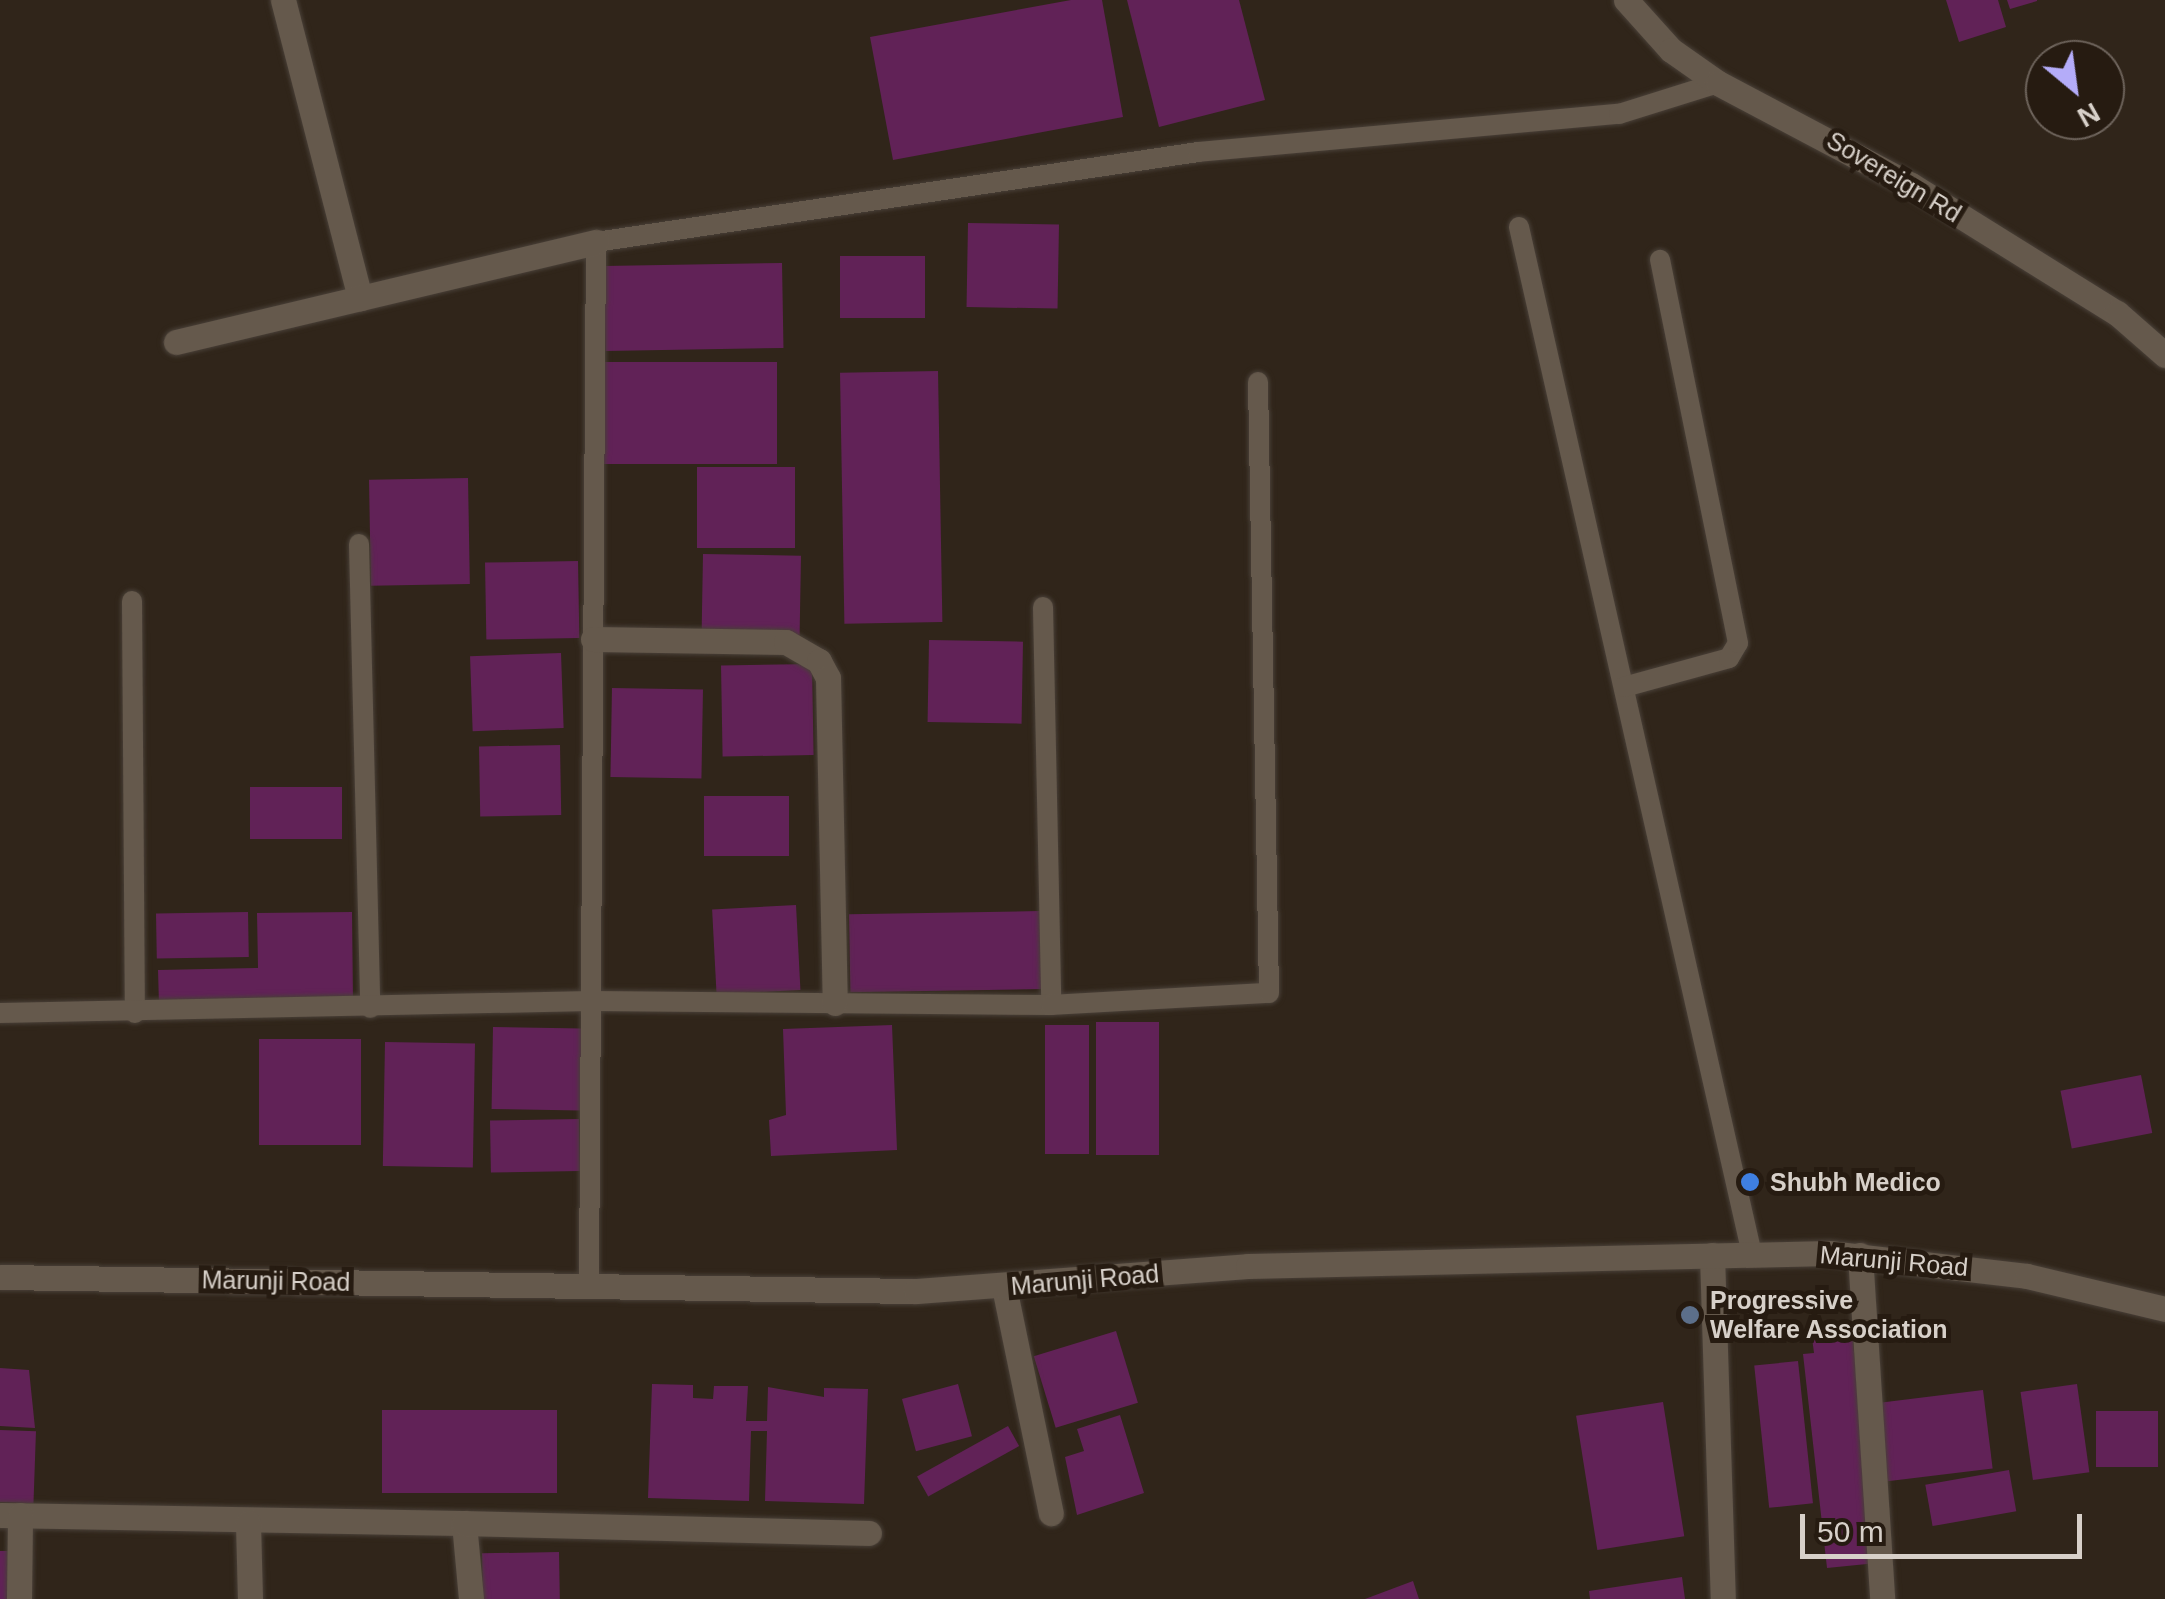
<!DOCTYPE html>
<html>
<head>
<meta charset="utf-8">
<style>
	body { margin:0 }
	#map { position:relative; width:2165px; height:1599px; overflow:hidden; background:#30251a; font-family:Arial,sans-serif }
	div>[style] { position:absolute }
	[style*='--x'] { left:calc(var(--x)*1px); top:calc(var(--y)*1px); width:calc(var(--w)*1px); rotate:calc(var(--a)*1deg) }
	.building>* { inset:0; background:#612257; transform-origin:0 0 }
	.roads { filter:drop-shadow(0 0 2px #494038) drop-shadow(0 0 2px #494038) }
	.service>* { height:20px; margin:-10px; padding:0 10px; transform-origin:10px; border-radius:10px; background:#65594c }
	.minor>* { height:25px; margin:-12.5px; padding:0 12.5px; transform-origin:12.5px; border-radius:12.5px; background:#65594c }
	.tertiary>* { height:25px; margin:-12.5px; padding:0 12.5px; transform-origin:12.5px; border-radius:12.5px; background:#65594c }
	.dots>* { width:28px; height:28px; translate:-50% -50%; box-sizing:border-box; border:5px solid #261b11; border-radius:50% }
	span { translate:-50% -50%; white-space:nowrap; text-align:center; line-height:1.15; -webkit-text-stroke:10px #261b11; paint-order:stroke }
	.street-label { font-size:25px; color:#d7d0c9 }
	.poi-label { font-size:25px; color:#d7d0c9; font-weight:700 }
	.left { translate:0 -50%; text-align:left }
	.north { position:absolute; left:2025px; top:40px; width:100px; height:100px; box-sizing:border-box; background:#261b11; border:2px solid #6d635b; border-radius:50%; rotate:151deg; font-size:28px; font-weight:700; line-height:40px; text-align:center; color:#d7d0c9 }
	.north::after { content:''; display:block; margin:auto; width:35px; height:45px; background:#b4acf9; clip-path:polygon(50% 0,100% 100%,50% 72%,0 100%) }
	.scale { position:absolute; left:1800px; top:1514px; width:282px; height:45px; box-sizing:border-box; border:5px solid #d7d0c9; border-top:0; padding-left:12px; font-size:30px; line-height:35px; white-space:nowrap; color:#d7d0c9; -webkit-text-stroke:8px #261b11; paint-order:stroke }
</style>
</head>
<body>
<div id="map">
	<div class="building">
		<i style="clip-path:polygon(1071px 0,1102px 0,1123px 117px,893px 160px,870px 37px)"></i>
		<i style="clip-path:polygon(1127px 0,1239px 0,1265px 100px,1159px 127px)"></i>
		<i style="clip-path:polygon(1946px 0,1998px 0,2006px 27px,1959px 42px)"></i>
		<i style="clip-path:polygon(2007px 0,2037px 0,2037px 1px,2010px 9px)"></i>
		<i style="left:968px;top:223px;width:91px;height:84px;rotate:1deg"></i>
		<i style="left:925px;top:256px;width:62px;height:85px;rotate:90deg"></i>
		<i style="left:782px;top:263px;width:85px;height:178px;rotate:89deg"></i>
		<i style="left:777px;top:362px;width:102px;height:173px;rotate:90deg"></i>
		<i style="left:938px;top:371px;width:251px;height:98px;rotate:89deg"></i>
		<i style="left:697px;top:467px;width:98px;height:81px"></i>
		<i style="left:468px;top:478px;width:106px;height:99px;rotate:89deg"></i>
		<i style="left:703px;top:554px;width:98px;height:81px;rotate:1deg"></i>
		<i style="left:578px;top:561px;width:77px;height:93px;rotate:89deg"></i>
		<i style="left:929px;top:640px;width:94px;height:82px;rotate:1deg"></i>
		<i style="left:561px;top:653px;width:75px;height:91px;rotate:88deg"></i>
		<i style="left:812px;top:664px;width:91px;height:91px;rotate:89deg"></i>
		<i style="left:612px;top:688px;width:91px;height:89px;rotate:1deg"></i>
		<i style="left:560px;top:745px;width:70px;height:81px;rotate:89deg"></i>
		<i style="left:250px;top:787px;width:92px;height:52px"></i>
		<i style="left:789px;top:796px;width:60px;height:85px;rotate:90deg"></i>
		<i style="left:796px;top:905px;width:85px;height:84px;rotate:87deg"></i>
		<i style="left:1040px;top:911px;width:78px;height:191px;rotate:89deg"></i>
		<i style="left:248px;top:912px;width:45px;height:92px;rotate:89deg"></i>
		<i style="clip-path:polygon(352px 912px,353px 1002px,159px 1005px,158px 970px,258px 968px,257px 913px)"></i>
		<i style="left:1096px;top:1022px;width:63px;height:133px"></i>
		<i style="clip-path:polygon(892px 1025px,897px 1150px,771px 1156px,769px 1120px,786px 1115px,783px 1029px)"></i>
		<i style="left:1045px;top:1025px;width:44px;height:129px"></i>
		<i style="left:493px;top:1027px;width:89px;height:82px;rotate:1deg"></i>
		<i style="left:259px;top:1039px;width:102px;height:106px"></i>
		<i style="left:385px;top:1042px;width:90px;height:124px;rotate:1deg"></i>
		<i style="left:2141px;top:1075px;width:59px;height:82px;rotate:79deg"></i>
		<i style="left:579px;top:1119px;width:52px;height:89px;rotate:89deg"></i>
		<i style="clip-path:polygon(1851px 1325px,1877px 1563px,1827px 1568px,1803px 1354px,1814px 1353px,1811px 1330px)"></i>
		<i style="left:1116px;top:1331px;width:75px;height:86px;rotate:73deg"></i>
		<i style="left:1798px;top:1361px;width:143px;height:44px;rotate:84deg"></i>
		<i style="clip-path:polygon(0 1368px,29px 1370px,35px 1428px,0 1426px)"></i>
		<i style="clip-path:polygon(652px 1384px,693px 1385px,693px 1398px,713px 1399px,714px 1386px,748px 1386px,746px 1421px,767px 1421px,768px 1387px,824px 1397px,824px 1388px,868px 1389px,864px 1504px,765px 1501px,767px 1431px,751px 1431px,749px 1501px,648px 1498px)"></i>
		<i style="left:958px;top:1384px;width:54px;height:58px;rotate:75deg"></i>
		<i style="left:2077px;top:1384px;width:89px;height:57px;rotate:82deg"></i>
		<i style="left:1983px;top:1390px;width:79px;height:108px;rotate:83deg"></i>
		<i style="left:1663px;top:1402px;width:136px;height:88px;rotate:81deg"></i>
		<i style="left:382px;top:1410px;width:175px;height:83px"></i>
		<i style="left:2158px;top:1411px;width:56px;height:62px;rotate:90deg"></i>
		<i style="clip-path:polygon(1120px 1415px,1144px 1493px,1077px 1515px,1065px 1457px,1084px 1451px,1077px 1429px)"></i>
		<i style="left:1008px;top:1426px;width:23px;height:104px;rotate:61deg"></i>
		<i style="left:0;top:1430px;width:36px;height:72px;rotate:2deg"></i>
		<i style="left:2009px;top:1470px;width:42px;height:85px;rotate:80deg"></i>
		<i style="left:0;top:1551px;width:11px;height:48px"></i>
		<i style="left:559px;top:1552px;width:47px;height:77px;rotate:89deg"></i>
		<i style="clip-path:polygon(1682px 1577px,1685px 1599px,1590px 1599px,1589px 1591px)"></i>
		<i style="clip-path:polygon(1413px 1581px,1419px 1599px,1365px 1599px)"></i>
	</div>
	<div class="roads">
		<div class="service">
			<i style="--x:1519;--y:227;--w:1053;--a:77.22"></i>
			<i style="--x:359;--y:544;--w:464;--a:88.6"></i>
			<i style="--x:132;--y:601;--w:412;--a:89.6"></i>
			<i style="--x:1043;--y:607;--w:398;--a:88.8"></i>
			<i style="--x:1624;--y:687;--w:109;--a:-15.4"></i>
			<i style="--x:1729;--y:658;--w:17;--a:-59"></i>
			<i style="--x:1738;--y:643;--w:391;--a:-101.5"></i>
			<i style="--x:0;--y:1013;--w:591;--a:-1.16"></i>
			<i style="--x:591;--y:1001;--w:460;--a:0.5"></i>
			<i style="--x:1051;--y:1005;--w:218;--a:-3.2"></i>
			<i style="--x:1269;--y:993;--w:611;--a:-91.03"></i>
			<i style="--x:589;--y:1286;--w:1044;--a:-89.62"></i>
			<i style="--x:596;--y:242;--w:609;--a:-8.5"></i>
			<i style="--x:1198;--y:152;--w:423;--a:-5.2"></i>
			<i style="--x:1619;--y:114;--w:104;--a:-17.4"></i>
		</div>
		<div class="minor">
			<i style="--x:283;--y:0;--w:308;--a:75.5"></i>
			<i style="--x:1626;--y:0;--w:67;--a:48"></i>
			<i style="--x:1671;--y:50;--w:57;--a:35.1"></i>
			<i style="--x:1718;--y:83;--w:218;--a:27.9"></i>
			<i style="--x:1911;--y:185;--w:243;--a:31.9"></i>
			<i style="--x:2117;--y:313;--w:64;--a:41.2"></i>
			<i style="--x:176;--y:342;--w:432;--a:-13.4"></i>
			<i style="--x:593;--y:639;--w:193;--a:0.9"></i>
			<i style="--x:786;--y:642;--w:38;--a:30"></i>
			<i style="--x:819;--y:661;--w:19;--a:62"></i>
			<i style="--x:828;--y:678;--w:325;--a:88.8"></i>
			<i style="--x:1712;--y:1255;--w:344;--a:88.2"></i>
			<i style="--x:1860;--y:1255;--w:344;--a:86.3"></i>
			<i style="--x:1004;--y:1287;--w:231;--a:78.3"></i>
			<i style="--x:0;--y:1515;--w:464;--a:1"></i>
			<i style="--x:464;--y:1523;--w:76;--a:84.7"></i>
			<i style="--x:248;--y:1523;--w:76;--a:88.5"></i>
			<i style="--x:464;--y:1523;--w:405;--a:1.4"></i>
			<i style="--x:19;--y:1599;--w:84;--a:-89.3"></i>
		</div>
		<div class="tertiary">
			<i style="--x:0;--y:1277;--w:916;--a:0.88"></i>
			<i style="--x:916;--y:1291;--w:333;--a:-4.3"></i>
			<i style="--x:1248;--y:1266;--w:581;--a:-1.28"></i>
			<i style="--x:1829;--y:1253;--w:199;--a:6.6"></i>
			<i style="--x:2027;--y:1276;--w:142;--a:13.4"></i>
		</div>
	</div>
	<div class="dots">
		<i style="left:1750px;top:1182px;background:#3f7fe0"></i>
		<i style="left:1690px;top:1315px;background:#5c6f8a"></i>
	</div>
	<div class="street-label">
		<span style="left:1894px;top:177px;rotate:31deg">Sovereign Rd</span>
		<span style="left:1894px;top:1261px;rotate:5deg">Marunji Road</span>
		<span style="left:1085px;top:1280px;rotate:-5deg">Marunji Road</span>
		<span style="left:276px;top:1281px;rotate:1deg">Marunji Road</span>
	</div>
	<div class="poi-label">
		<span class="left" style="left:1770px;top:1182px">Shubh Medico</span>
		<span class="left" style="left:1710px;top:1315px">Progressive<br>Welfare Association</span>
	</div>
	<div class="north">N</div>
	<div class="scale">50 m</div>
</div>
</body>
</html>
